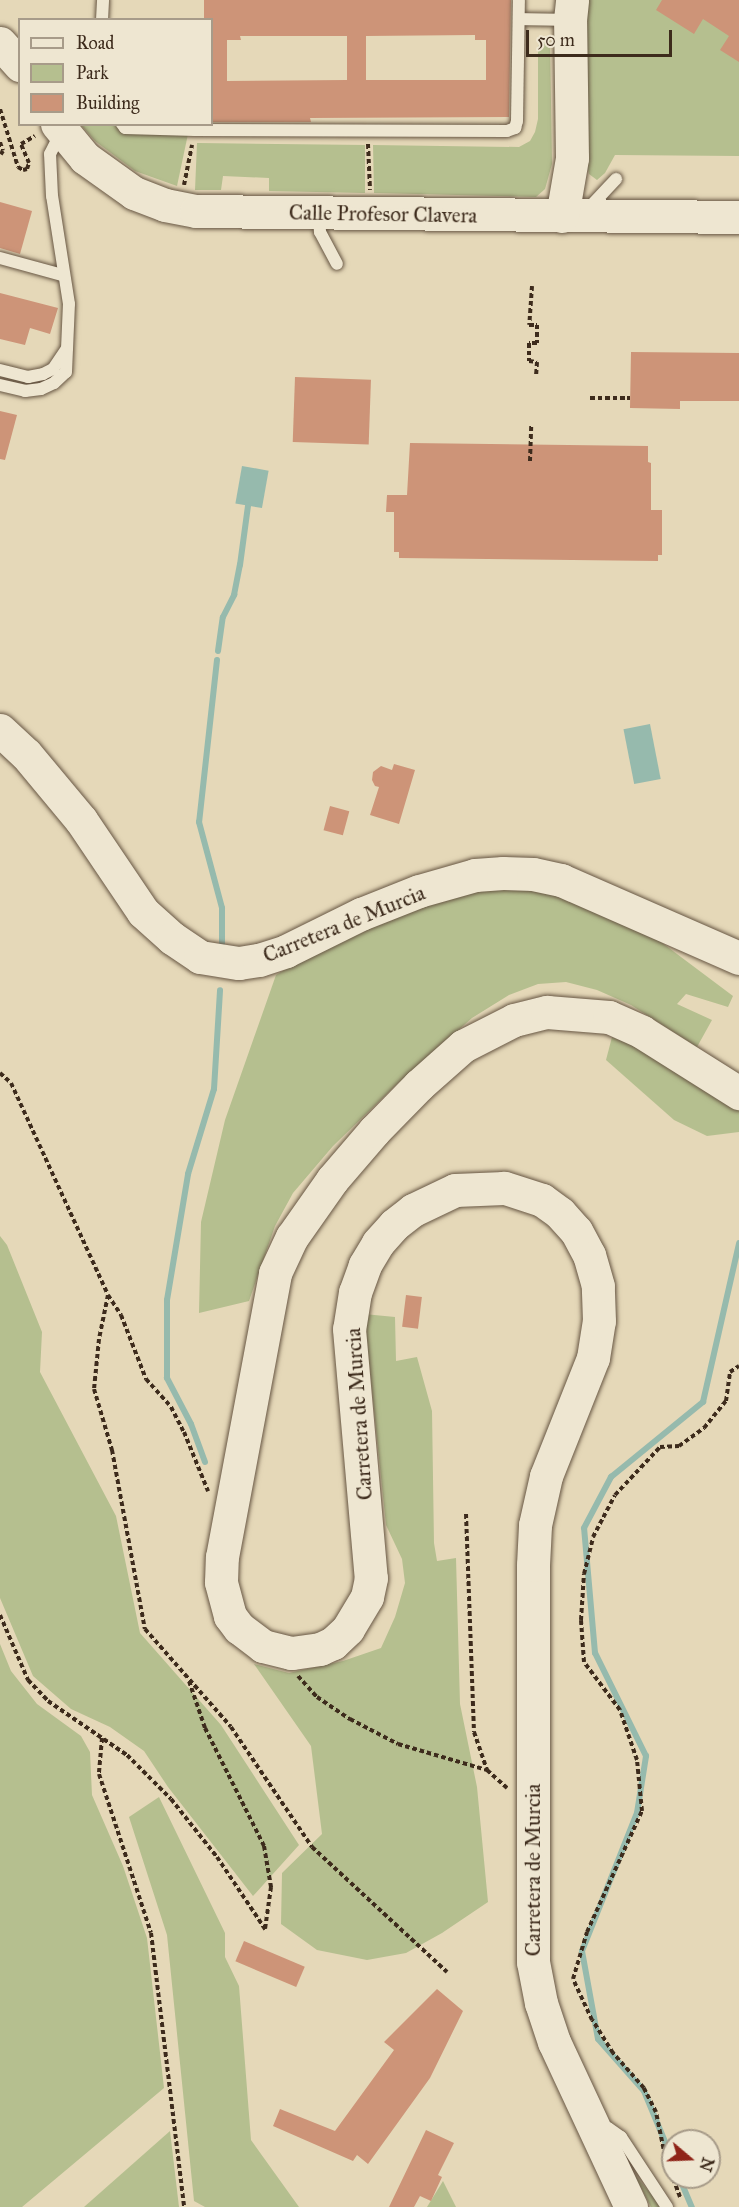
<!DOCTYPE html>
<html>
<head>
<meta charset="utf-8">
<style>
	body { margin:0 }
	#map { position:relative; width:739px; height:2207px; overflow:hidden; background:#e5d8b8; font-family:"IM FELL Great Primer",serif }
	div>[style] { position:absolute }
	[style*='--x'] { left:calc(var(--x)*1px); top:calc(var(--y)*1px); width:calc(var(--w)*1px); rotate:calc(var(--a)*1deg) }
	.green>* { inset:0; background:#b5bf8f }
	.water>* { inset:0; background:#96baad; transform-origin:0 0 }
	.stream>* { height:6px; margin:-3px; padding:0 3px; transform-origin:3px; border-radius:3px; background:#96baad }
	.building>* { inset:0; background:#cd9478; transform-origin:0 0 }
	.path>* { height:4px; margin-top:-2px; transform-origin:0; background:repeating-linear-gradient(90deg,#3d2b1c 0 4.5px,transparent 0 7.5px) }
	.roads { filter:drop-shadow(0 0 2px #675643) drop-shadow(0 0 2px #675643) }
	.lane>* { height:12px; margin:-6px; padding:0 6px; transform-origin:6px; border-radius:6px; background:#eee6d1 }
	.secondary>* { height:33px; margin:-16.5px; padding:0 16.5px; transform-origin:16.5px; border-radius:16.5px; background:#eee6d1 }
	span { translate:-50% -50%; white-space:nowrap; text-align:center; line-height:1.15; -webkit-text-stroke:4.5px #eee6d1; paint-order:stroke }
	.street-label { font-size:21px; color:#3d2b1c }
	.legend { position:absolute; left:18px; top:18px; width:195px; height:108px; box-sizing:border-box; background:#eee6d1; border:2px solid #a79b89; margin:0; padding:8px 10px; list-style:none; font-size:18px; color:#3d2b1c }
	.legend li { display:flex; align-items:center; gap:12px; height:30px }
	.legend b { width:30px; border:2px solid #a79b89 }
	.north { position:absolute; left:661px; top:2129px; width:60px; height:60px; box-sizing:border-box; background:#eee6d1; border:2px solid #a79b89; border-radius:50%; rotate:109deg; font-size:16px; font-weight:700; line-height:24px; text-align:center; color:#3d2b1c }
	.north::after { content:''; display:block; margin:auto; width:21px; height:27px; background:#8f2418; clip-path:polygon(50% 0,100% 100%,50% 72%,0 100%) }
	.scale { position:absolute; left:526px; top:30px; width:146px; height:27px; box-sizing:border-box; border:3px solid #3d2b1c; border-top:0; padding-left:8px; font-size:18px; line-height:21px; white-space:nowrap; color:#3d2b1c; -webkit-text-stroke:4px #eee6d1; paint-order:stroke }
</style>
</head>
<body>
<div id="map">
	<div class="green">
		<i style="clip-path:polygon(585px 0,739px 0,739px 156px,615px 155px,605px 173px,597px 180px,589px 174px,586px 160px)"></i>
		<i style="clip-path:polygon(543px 39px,550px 39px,552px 164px,545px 189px,536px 197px,374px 193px,373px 145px,519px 147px,530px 141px,535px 132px,538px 119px,538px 46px)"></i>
		<i style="clip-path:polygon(81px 125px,117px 125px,188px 134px,177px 186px,135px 171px,95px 141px)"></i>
		<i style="clip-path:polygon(197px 143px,365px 145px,365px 193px,269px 191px,269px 178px,223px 176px,221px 190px,195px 190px)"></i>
		<i style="clip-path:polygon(490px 886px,557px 891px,657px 939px,733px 996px,728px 1007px,686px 994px,677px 1004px,712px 1020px,697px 1047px,631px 1005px,597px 990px,566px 982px,538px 984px,509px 995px,472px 1018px,398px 1083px,333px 1146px,293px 1193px,275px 1226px,249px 1301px,199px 1313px,201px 1222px,225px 1120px,276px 975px,329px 943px,404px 908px)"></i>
		<i style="clip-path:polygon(612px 1037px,637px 1047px,739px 1107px,739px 1132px,707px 1136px,674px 1120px,606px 1060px)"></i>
		<i style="clip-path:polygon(0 1236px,7px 1245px,42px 1332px,40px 1372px,116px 1516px,140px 1633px,221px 1725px,299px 1845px,253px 1896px,168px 1787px,144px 1751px,110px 1727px,71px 1709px,33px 1676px,0 1598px)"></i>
		<i style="clip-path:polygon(364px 1314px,395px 1317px,396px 1361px,417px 1357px,432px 1411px,434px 1543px,437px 1561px,456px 1558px,460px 1704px,477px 1787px,488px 1902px,442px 1933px,406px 1953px,367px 1960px,317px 1950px,281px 1924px,282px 1873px,322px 1834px,311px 1746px,254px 1664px,289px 1673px,343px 1661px,381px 1648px,395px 1617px,405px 1583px,402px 1559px,386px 1525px)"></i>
		<i style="clip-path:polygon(0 1644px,11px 1671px,37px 1704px,81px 1736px,90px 1752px,92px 1795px,123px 1866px,147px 1938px,164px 2088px,22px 2207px,0 2207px)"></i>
		<i style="clip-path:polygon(159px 1797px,225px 1933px,225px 1957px,239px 1986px,251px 2140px,299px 2207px,205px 2207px,194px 2201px,167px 1935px,129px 1817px)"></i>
		<i style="clip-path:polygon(170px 2131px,179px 2207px,84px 2207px)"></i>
		<i style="clip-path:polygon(634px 2174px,662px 2207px,651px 2207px)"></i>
		<i style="clip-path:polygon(443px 2181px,456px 2207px,427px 2207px)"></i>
	</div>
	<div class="water">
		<i style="left:242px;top:466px;width:27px;height:38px;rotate:10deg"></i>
		<i style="left:650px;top:724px;width:56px;height:27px;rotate:79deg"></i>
	</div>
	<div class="stream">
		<i style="--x:218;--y:651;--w:34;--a:-82"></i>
		<i style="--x:223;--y:617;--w:25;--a:-63"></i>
		<i style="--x:234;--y:595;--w:31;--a:-79"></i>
		<i style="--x:240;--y:565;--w:60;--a:-82.3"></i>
		<i style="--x:217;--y:660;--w:163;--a:96.3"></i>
		<i style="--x:199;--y:822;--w:89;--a:75"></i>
		<i style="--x:222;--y:908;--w:38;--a:90"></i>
		<i style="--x:205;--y:1462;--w:40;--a:-110.2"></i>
		<i style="--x:191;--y:1424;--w:52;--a:-117.6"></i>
		<i style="--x:167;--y:1378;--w:78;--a:-90"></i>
		<i style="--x:167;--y:1300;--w:128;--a:-80.5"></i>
		<i style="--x:188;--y:1174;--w:89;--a:-73"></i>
		<i style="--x:214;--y:1089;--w:99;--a:-86.5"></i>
		<i style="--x:673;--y:2161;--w:76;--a:-112.5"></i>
		<i style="--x:644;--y:2091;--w:69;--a:-131.5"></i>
		<i style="--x:598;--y:2039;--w:89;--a:-100.3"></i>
		<i style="--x:582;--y:1951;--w:149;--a:-68.3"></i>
		<i style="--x:637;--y:1813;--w:58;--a:-81"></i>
		<i style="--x:646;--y:1756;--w:115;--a:-116.3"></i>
		<i style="--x:595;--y:1653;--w:125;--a:-95"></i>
		<i style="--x:584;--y:1528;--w:58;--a:-62.1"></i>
		<i style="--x:611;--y:1477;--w:119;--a:-39.2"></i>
		<i style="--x:703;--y:1402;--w:163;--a:-77.2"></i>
		<i style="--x:679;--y:2177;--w:33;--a:67"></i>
	</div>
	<div class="building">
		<i style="clip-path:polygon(evenodd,204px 0,511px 0,509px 117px,310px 118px,311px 122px,212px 122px,212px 20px,204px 20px,204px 0,475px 35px,475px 40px,486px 40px,486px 80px,366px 80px,366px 36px,475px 35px,204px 0,240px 36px,347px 36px,347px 80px,227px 81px,227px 40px,241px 40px,240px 36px)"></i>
		<i style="clip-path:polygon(662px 0,739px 0,739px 62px,720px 50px,729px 36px,703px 19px,694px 34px,656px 10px)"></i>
		<i style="clip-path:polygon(0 202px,32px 211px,20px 254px,0 248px)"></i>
		<i style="clip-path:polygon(0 293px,58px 308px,50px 334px,30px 328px,25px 345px,0 339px)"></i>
		<i style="clip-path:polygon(631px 352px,739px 353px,739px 401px,680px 401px,680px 409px,630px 408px)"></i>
		<i style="left:295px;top:377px;width:76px;height:65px;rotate:2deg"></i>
		<i style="clip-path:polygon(0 411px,17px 415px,5px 460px,0 459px)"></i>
		<i style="clip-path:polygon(410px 443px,648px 446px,648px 462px,651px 463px,651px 510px,662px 510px,662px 555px,658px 555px,658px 561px,399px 558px,399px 552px,394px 552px,394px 512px,386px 512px,387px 495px,407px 495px)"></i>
		<i style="clip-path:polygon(394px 764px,415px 770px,399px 824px,370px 815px,379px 787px,375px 786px,372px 780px,373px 772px,381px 766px,392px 770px)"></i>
		<i style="left:330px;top:806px;width:20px;height:25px;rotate:15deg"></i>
		<i style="left:406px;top:1295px;width:16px;height:32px;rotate:7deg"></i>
		<i style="left:244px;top:1941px;width:66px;height:22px;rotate:23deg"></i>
		<i style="clip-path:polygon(437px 1989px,463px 2011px,430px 2078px,368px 2164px,357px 2155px,353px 2161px,273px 2126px,280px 2109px,335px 2131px,394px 2050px,384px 2042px)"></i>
		<i style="clip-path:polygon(426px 2130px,454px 2143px,438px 2175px,442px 2177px,431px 2201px,420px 2196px,414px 2207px,389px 2207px)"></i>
	</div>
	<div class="path">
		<i style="--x:0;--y:109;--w:61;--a:72.8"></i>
		<i style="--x:18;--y:167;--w:6;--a:31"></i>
		<i style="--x:23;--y:170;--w:4;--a:-14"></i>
		<i style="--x:27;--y:169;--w:6;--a:-72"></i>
		<i style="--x:29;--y:163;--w:21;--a:-113"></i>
		<i style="--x:21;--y:144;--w:16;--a:-30"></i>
		<i style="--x:0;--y:142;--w:9;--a:72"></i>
		<i style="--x:3;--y:151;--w:4;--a:124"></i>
		<i style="--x:368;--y:144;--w:46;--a:87.5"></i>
		<i style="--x:184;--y:185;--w:41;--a:-78.7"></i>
		<i style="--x:532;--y:286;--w:39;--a:94"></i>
		<i style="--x:529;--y:325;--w:8;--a:0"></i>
		<i style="--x:537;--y:325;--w:18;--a:90"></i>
		<i style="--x:537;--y:343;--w:8;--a:180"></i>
		<i style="--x:529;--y:343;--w:18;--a:90"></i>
		<i style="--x:529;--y:361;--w:8;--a:7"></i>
		<i style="--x:537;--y:362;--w:15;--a:94"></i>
		<i style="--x:590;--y:398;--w:40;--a:0"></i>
		<i style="--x:530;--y:461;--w:35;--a:-88"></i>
		<i style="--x:0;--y:1073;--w:15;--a:42"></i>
		<i style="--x:11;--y:1083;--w:233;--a:65.4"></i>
		<i style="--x:108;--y:1295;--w:45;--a:101.6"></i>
		<i style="--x:99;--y:1339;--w:50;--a:95.7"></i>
		<i style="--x:94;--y:1389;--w:64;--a:73.6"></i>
		<i style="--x:112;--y:1450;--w:182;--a:79.6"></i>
		<i style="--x:145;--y:1629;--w:130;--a:48.7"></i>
		<i style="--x:231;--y:1727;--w:145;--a:56"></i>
		<i style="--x:312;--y:1847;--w:184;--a:42.8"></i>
		<i style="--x:108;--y:1295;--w:24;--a:57"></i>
		<i style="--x:121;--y:1315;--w:69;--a:68.7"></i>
		<i style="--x:146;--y:1379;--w:38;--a:48"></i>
		<i style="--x:171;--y:1407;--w:28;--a:63"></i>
		<i style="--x:184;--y:1432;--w:64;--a:67.9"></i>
		<i style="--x:466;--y:1514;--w:218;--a:87.9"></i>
		<i style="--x:474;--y:1732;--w:40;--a:71.1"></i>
		<i style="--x:0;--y:1615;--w:71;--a:66.7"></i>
		<i style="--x:28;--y:1680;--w:29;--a:46"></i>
		<i style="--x:48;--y:1701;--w:96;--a:34.4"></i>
		<i style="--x:127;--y:1755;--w:62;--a:45"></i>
		<i style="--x:171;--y:1799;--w:74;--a:51.6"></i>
		<i style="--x:217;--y:1857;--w:87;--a:56.3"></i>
		<i style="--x:298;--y:1676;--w:28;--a:48"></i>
		<i style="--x:317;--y:1697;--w:40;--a:34"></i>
		<i style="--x:350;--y:1719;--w:54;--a:27.5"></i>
		<i style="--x:398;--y:1744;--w:93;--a:16.3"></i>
		<i style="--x:487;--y:1770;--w:27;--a:42"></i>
		<i style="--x:189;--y:1681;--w:50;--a:71.2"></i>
		<i style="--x:205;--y:1728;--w:132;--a:63.4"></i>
		<i style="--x:264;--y:1846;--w:42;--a:80.3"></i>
		<i style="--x:271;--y:1887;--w:42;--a:98.1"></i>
		<i style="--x:102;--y:1738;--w:36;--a:95"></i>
		<i style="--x:99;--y:1774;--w:167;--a:71.9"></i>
		<i style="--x:151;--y:1933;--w:276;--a:83.1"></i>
		<i style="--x:680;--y:2197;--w:44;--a:-110.1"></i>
		<i style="--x:665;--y:2156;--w:45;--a:-101.6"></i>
		<i style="--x:656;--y:2112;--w:27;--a:-117"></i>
		<i style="--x:644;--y:2088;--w:47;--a:-131.5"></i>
		<i style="--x:613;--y:2053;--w:39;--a:-122"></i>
		<i style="--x:592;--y:2020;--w:45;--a:-114.9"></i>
		<i style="--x:573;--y:1979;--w:49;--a:-73.4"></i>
		<i style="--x:587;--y:1932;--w:133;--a:-65.6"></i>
		<i style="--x:642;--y:1811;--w:51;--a:-95.6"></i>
		<i style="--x:637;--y:1760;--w:53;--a:-108.8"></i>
		<i style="--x:620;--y:1710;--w:60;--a:-126.9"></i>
		<i style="--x:584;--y:1662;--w:42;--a:-94.1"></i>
		<i style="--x:581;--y:1620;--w:46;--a:-86.3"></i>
		<i style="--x:584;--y:1574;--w:38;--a:-76"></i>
		<i style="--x:593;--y:1537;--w:47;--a:-62.4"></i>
		<i style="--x:615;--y:1495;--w:66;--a:-46.8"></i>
		<i style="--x:660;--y:1447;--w:19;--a:-3"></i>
		<i style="--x:679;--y:1446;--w:31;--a:-36"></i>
		<i style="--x:704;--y:1428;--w:35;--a:-51"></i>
		<i style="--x:726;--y:1401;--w:29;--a:-82"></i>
		<i style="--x:730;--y:1372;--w:11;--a:-34"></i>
	</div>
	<div class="roads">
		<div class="lane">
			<i style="--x:519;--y:19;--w:50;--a:1.1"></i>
			<i style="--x:102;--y:20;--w:20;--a:-87"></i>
			<i style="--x:122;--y:124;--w:5;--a:53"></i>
			<i style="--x:125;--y:128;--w:70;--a:1.6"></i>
			<i style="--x:195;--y:130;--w:312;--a:0.2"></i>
			<i style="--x:507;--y:131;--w:9;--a:-21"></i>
			<i style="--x:515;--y:128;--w:7;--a:-74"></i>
			<i style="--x:517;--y:121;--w:121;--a:-89.1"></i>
			<i style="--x:586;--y:211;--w:44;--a:-46.8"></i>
			<i style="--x:319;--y:214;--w:18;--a:87"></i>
			<i style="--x:320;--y:232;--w:36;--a:62"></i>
			<i style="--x:0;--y:258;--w:64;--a:15.3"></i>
			<i style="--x:0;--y:370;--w:29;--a:14"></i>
			<i style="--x:28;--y:377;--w:15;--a:-11"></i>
			<i style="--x:43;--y:374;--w:11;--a:-27"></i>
			<i style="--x:53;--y:369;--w:25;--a:-56"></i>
			<i style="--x:0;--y:385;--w:26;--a:13"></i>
			<i style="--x:25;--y:391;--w:16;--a:-7"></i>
			<i style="--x:41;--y:389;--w:14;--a:-25"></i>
			<i style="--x:54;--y:383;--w:16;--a:-43"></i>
			<i style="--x:66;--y:372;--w:68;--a:-87.5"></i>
			<i style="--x:69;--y:304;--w:109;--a:-98.9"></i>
			<i style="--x:52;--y:196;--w:42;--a:-92.7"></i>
			<i style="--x:50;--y:154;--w:25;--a:-63"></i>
			<i style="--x:600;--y:2130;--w:8;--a:-14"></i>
			<i style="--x:608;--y:2128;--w:16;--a:35"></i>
			<i style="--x:621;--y:2137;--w:84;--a:56.7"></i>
		</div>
		<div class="secondary">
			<i style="--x:0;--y:43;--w:30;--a:48"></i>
			<i style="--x:57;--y:124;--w:44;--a:50.5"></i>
			<i style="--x:85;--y:158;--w:60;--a:35.5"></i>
			<i style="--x:134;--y:193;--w:33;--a:21"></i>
			<i style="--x:165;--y:205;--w:32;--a:11"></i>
			<i style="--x:196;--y:211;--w:543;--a:0.63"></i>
			<i style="--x:562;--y:216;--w:59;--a:-80.2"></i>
			<i style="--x:572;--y:158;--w:138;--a:-90.8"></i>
			<i style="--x:570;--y:20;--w:20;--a:-84"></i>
			<i style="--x:0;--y:730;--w:35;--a:43"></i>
			<i style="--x:26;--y:754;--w:86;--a:50.2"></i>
			<i style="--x:81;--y:820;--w:111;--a:56"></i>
			<i style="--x:143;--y:912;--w:39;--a:42"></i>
			<i style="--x:172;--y:938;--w:34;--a:34"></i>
			<i style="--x:200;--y:957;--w:39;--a:9"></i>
			<i style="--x:239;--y:963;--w:20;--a:-9"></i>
			<i style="--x:259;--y:960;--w:28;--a:-18"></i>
			<i style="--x:286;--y:951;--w:84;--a:-26.3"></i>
			<i style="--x:361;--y:914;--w:62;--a:-21.6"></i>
			<i style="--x:419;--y:891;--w:58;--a:-15.9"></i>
			<i style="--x:475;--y:875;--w:28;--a:-4"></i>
			<i style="--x:503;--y:873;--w:30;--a:2"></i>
			<i style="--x:533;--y:874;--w:29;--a:12"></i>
			<i style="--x:561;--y:880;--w:194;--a:23.7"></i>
			<i style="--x:631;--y:2207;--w:182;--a:-115"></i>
			<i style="--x:554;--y:2042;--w:41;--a:-108.4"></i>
			<i style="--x:541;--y:2003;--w:42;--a:-101"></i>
			<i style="--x:533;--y:1962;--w:397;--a:-90"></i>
			<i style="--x:533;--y:1565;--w:40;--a:-87.1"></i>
			<i style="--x:535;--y:1525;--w:50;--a:-77.3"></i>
			<i style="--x:546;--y:1476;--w:127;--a:-68.3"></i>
			<i style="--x:593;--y:1358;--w:37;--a:-81"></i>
			<i style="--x:599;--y:1321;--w:35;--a:-92"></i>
			<i style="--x:598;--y:1286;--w:32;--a:-106"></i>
			<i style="--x:589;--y:1255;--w:27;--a:-118"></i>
			<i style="--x:576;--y:1231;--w:24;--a:-132"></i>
			<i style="--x:560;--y:1213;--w:22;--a:-144"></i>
			<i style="--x:542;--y:1200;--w:40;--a:-162"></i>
			<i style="--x:504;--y:1188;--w:49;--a:177.7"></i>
			<i style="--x:455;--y:1190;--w:47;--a:154.5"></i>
			<i style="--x:413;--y:1210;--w:24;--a:142"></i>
			<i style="--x:394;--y:1225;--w:24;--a:132"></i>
			<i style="--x:378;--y:1243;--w:26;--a:121"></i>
			<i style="--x:365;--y:1265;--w:29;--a:110"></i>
			<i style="--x:355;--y:1292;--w:37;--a:99"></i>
			<i style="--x:349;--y:1329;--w:250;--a:85"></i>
			<i style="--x:371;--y:1578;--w:19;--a:102"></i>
			<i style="--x:367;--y:1597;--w:37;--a:121"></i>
			<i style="--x:348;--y:1629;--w:21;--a:137"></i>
			<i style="--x:333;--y:1643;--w:14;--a:155"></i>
			<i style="--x:320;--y:1649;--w:29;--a:172"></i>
			<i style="--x:291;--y:1653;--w:29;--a:-166"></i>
			<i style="--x:263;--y:1646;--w:30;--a:-143"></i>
			<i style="--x:239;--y:1628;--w:15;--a:-127"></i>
			<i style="--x:230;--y:1616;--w:35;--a:-105"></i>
			<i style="--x:221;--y:1582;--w:25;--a:-88"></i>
			<i style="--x:222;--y:1557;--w:289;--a:-79.4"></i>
			<i style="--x:275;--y:1273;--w:40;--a:-65"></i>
			<i style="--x:292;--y:1237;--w:70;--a:-54.9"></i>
			<i style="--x:332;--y:1180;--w:65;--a:-49.4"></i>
			<i style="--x:374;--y:1131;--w:64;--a:-45.6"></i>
			<i style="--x:419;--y:1085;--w:59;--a:-41.6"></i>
			<i style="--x:463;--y:1046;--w:57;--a:-27"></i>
			<i style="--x:514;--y:1020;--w:34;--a:-14"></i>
			<i style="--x:547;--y:1012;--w:62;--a:4.6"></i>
			<i style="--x:609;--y:1017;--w:36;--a:24"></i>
			<i style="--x:642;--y:1032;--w:115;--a:32.2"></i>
		</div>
	</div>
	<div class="street-label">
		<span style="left:383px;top:214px;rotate:1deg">Calle Profesor Clavera</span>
		<span style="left:344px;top:924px;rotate:-22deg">Carretera de Murcia</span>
		<span style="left:359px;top:1414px;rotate:-94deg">Carretera de Murcia</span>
		<span style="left:533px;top:1870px;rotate:-90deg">Carretera de Murcia</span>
	</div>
	<ul class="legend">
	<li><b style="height:8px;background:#eee6d1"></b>Road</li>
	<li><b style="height:16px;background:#b5bf8f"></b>Park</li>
	<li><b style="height:16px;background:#cd9478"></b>Building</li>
	</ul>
	<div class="north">N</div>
	<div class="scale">50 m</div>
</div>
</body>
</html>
